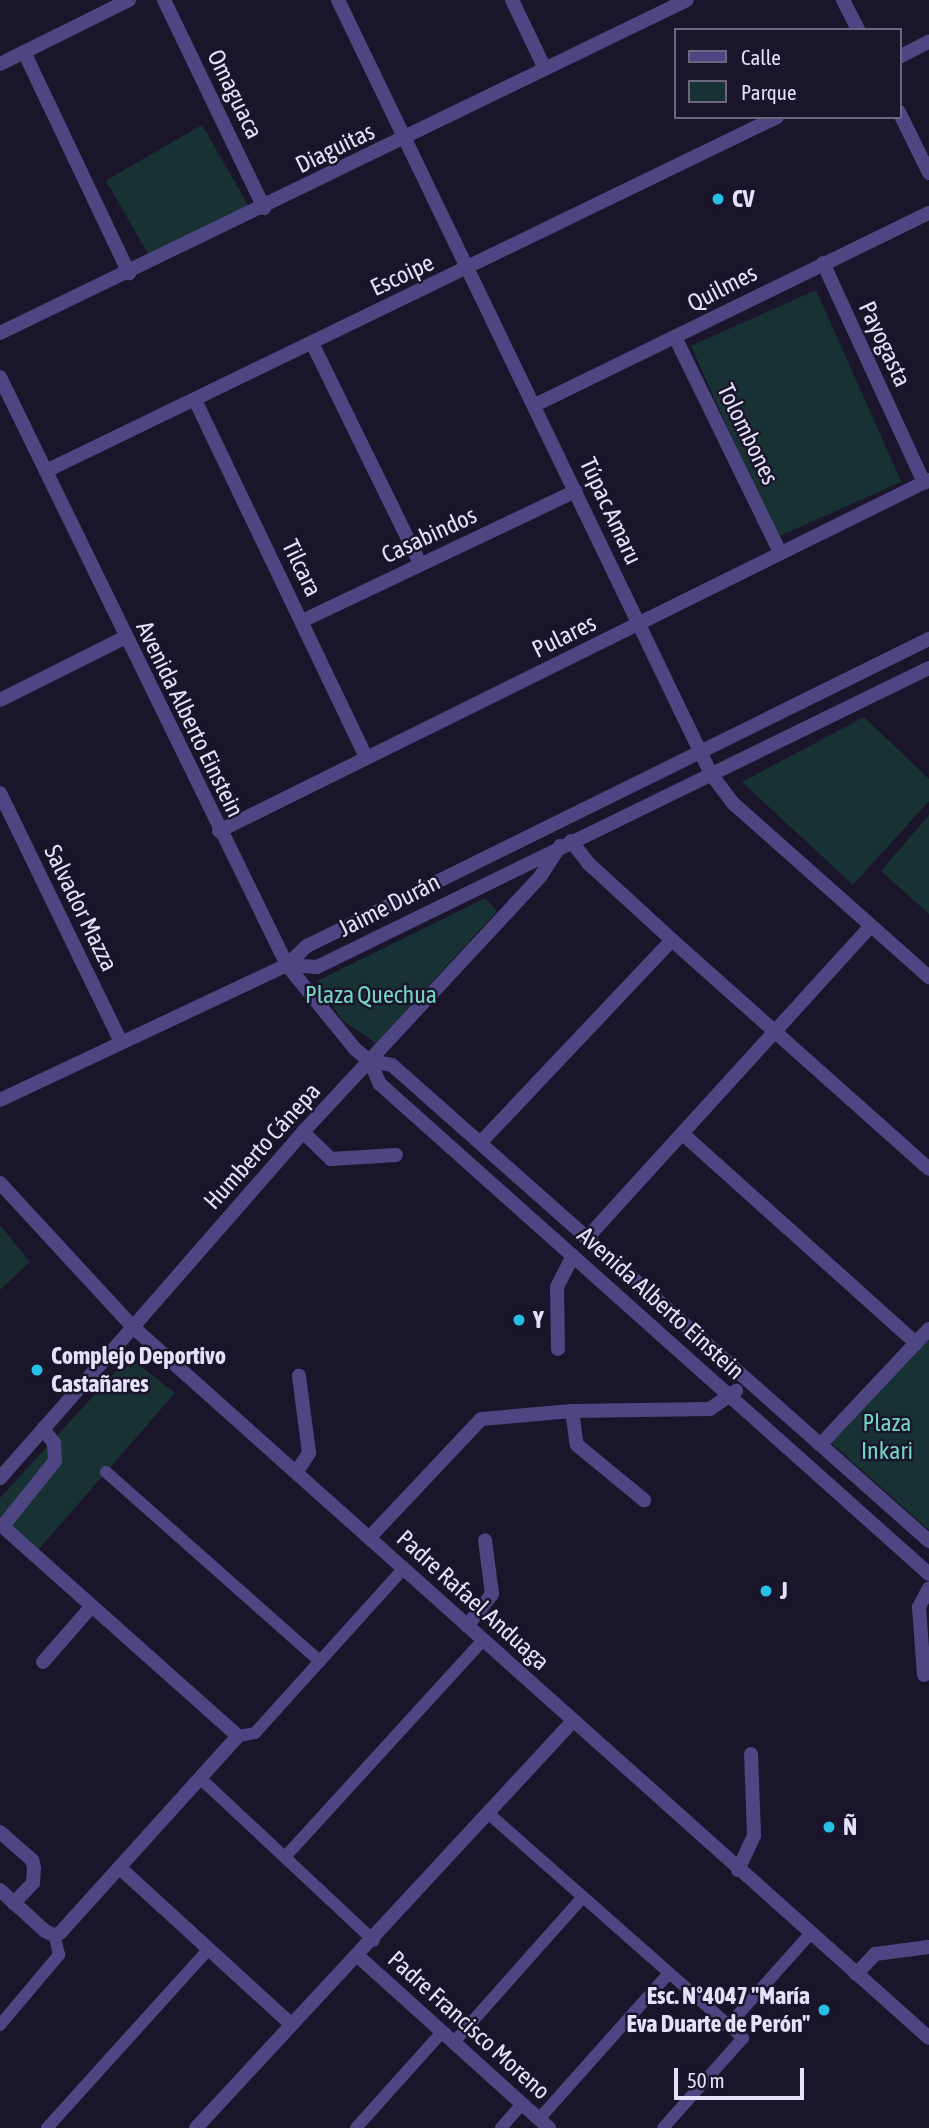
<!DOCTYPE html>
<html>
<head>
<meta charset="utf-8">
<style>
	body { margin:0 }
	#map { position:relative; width:929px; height:2128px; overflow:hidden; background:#1a152a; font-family:"Asap Condensed",sans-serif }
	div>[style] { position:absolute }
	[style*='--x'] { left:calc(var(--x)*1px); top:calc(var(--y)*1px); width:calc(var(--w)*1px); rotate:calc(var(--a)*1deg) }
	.green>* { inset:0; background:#183233; transform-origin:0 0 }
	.pedestrian>* { height:12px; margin:-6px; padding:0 6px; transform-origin:6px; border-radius:6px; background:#4d4683 }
	.minor>* { height:14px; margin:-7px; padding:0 7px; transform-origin:7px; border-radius:7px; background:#4d4683 }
	.tertiary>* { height:14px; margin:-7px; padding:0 7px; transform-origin:7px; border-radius:7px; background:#4d4683 }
	.dots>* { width:19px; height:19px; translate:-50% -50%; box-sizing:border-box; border:4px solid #1a152a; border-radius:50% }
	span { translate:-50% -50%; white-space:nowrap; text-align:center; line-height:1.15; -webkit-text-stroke:5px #1a152a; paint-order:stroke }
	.street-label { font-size:24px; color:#e6e1fb }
	.poi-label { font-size:24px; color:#e6e1fb; font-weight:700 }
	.left { translate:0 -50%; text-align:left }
	.right { translate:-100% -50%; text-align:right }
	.park-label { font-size:24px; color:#74d4c4 }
	.legend { position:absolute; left:674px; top:28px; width:228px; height:91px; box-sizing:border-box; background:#1a152a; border:2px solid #6c677e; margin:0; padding:9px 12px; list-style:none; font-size:21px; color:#e6e1fb }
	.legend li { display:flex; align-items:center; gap:14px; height:35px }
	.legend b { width:35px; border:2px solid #6c677e }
	.scale { position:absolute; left:674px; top:2068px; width:130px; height:32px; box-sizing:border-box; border:4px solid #e6e1fb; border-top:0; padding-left:9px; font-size:21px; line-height:24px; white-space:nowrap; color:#e6e1fb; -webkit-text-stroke:5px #1a152a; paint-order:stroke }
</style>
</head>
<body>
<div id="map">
	<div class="green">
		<i style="left:202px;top:125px;width:95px;height:111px;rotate:60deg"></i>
		<i style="left:816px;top:290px;width:210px;height:137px;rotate:66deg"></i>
		<i style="clip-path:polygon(864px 717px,929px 779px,929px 801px,853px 885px,742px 782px)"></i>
		<i style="clip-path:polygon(929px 815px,929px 914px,881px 871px)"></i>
		<i style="clip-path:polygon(485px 898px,497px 911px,376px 1043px,342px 1020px,317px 981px)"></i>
		<i style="clip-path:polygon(0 1225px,30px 1262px,0 1290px)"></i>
		<i style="clip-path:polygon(929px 1329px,929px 1530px,827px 1439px)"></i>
		<i style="clip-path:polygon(129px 1357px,175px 1393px,38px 1550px,0 1516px,0 1498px)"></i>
	</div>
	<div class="pedestrian">
		<i style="--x:106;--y:1472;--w:286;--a:41.5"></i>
		<i style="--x:238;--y:1736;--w:17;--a:-10"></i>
		<i style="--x:255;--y:1733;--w:221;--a:-47.9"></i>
		<i style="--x:200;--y:1778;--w:238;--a:43.1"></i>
		<i style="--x:489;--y:1814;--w:339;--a:41.4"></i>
		<i style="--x:743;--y:2038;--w:120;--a:131.6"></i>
		<i style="--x:285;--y:1857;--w:294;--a:-47.6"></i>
		<i style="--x:0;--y:2025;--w:92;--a:-49.9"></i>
		<i style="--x:59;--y:1955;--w:19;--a:-102"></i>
		<i style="--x:728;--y:2026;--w:125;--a:-48.3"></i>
		<i style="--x:455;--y:2041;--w:193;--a:-48.4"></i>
		<i style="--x:539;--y:2119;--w:195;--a:-48.3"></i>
		<i style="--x:47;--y:2128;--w:241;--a:-47.9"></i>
		<i style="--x:356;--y:2128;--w:130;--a:-48.1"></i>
		<i style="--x:501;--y:2128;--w:32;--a:-49"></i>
	</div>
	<div class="minor">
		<i style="--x:164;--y:0;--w:231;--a:64.3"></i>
		<i style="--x:512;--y:0;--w:76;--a:64.4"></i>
		<i style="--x:24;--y:52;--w:245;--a:64.6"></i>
		<i style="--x:899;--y:57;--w:34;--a:-27"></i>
		<i style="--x:0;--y:64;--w:144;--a:-26.4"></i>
		<i style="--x:823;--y:263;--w:242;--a:65.3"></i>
		<i style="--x:0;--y:333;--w:763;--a:-25.86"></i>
		<i style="--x:675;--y:337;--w:239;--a:64"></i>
		<i style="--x:312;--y:343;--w:245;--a:63.9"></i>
		<i style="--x:0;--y:377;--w:654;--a:63.98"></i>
		<i style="--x:287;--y:965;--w:108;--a:51"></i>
		<i style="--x:355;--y:1049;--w:19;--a:39"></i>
		<i style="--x:370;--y:1061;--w:22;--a:10"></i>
		<i style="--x:392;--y:1065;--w:718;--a:41.55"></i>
		<i style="--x:195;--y:400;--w:396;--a:64.4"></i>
		<i style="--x:535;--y:405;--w:438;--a:-26"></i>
		<i style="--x:46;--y:471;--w:812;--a:-25.84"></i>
		<i style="--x:302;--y:621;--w:303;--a:-25.4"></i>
		<i style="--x:0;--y:700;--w:141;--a:-26.6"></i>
		<i style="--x:711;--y:774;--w:38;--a:53"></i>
		<i style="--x:734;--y:804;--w:261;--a:41.6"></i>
		<i style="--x:0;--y:793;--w:277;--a:64.1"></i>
		<i style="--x:219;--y:831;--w:792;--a:-26.31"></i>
		<i style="--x:571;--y:841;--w:28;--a:52"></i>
		<i style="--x:588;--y:863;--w:114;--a:42.5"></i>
		<i style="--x:672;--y:940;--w:344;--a:41.7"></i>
		<i style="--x:370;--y:1061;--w:25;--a:67"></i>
		<i style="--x:380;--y:1084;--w:736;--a:41.75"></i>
		<i style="--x:303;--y:1132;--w:39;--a:44"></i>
		<i style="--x:331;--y:1159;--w:65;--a:-3.5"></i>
		<i style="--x:684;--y:1135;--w:312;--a:41.9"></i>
		<i style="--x:481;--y:1142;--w:278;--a:-46.6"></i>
		<i style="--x:586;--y:1239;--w:423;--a:-47.7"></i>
		<i style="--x:133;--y:1327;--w:259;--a:-48.9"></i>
		<i style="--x:303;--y:1132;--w:348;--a:-47.1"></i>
		<i style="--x:540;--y:877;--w:37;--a:-57"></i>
		<i style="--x:558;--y:1349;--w:62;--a:-90.9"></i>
		<i style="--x:557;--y:1287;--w:35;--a:-63"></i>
		<i style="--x:572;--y:1411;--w:34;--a:82"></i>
		<i style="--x:577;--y:1445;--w:87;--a:39.4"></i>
		<i style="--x:820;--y:1445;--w:159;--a:-46.8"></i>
		<i style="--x:297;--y:1471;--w:22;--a:-56"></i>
		<i style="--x:309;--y:1453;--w:78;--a:-97.4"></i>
		<i style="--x:0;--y:1524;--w:319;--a:41.7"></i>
		<i style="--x:238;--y:1736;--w:264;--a:132.1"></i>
		<i style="--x:61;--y:1932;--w:7;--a:146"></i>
		<i style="--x:55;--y:1936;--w:11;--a:-153"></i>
		<i style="--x:45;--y:1931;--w:61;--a:-137.7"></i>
		<i style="--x:3;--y:1526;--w:83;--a:-51.3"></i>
		<i style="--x:55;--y:1461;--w:18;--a:-93"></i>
		<i style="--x:54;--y:1443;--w:18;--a:-128"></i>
		<i style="--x:369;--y:1538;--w:163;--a:-46.7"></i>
		<i style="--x:481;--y:1419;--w:91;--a:-5"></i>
		<i style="--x:572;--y:1411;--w:138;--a:-0.8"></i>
		<i style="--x:710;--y:1409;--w:32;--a:-35"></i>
		<i style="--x:467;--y:1626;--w:41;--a:-52"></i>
		<i style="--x:492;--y:1594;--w:54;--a:-97.4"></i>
		<i style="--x:43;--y:1662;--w:73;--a:-48.9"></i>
		<i style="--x:924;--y:1675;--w:68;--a:-94.2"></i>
		<i style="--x:919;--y:1607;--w:21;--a:-62"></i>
		<i style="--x:0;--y:1832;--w:43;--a:41.2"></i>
		<i style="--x:32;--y:1860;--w:8;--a:76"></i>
		<i style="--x:34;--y:1868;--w:15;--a:94"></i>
		<i style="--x:33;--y:1883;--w:28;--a:134"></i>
		<i style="--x:120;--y:1868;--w:230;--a:42.4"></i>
		<i style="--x:738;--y:1870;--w:38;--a:-65"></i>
		<i style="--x:754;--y:1835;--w:81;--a:-92.1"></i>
		<i style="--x:359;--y:1957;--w:256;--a:42"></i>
		<i style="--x:856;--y:1974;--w:28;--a:-46"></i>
		<i style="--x:875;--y:1954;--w:54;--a:-7.4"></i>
		<i style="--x:196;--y:2128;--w:555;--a:-47.19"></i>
	</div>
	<div class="tertiary">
		<i style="--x:338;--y:0;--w:859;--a:64.27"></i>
		<i style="--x:843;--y:0;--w:34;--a:63"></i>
		<i style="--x:899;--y:112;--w:68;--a:63.8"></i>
		<i style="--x:287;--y:965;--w:30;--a:4"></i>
		<i style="--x:317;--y:967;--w:681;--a:-26.04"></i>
		<i style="--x:0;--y:1100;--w:317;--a:-25.2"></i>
		<i style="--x:287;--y:965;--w:28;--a:-44"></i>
		<i style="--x:307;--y:946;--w:694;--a:-26.27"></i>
		<i style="--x:0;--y:1183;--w:196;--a:47.3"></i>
		<i style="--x:133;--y:1327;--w:1067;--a:41.77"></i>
		<i style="--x:0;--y:1478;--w:201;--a:-48.6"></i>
	</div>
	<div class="dots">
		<i style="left:718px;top:199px;background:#25c0e3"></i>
		<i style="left:519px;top:1320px;background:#25c0e3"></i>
		<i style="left:37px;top:1370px;background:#25c0e3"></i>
		<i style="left:766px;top:1591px;background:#25c0e3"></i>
		<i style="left:829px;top:1827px;background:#25c0e3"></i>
		<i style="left:824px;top:2010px;background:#25c0e3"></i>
	</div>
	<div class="street-label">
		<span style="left:235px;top:94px;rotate:64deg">Omaguaca</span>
		<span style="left:335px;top:148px;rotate:-26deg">Diaguitas</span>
		<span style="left:402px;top:275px;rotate:-25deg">Escoipe</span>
		<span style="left:722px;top:288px;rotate:-27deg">Quilmes</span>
		<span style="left:885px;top:344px;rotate:65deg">Payogasta</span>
		<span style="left:748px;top:434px;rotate:64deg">Tolombones</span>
		<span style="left:611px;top:511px;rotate:65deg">Túpac Amaru</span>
		<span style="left:429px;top:535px;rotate:-25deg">Casabindos</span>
		<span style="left:302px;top:568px;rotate:64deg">Tilcara</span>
		<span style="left:564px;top:636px;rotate:-26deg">Pulares</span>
		<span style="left:190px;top:719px;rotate:64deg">Avenida Alberto Einstein</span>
		<span style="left:389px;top:905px;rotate:-27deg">Jaime Durán</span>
		<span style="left:81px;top:908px;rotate:64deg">Salvador Mazza</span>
		<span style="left:262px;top:1146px;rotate:-48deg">Humberto Cánepa</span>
		<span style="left:661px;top:1303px;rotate:42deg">Avenida Alberto Einstein</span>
		<span style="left:473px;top:1600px;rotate:42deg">Padre Rafael Anduaga</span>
		<span style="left:469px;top:2025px;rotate:42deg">Padre Francisco Moreno</span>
	</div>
	<div class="poi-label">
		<span class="left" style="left:732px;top:199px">CV</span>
		<span class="left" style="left:533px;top:1320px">Y</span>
		<span class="left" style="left:51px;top:1370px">Complejo Deportivo<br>Castañares</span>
		<span class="left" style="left:780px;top:1591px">J</span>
		<span class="left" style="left:843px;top:1827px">Ñ</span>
		<span class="right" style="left:810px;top:2010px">Esc. N°4047 "María<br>Eva Duarte de Perón"</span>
	</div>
	<div class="park-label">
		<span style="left:371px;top:995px">Plaza Quechua</span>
		<span style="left:887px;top:1437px">Plaza<br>Inkari</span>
	</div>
	<ul class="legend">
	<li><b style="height:9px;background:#4d4683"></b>Calle</li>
	<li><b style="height:19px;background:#183233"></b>Parque</li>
	</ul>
	<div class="scale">50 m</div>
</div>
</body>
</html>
